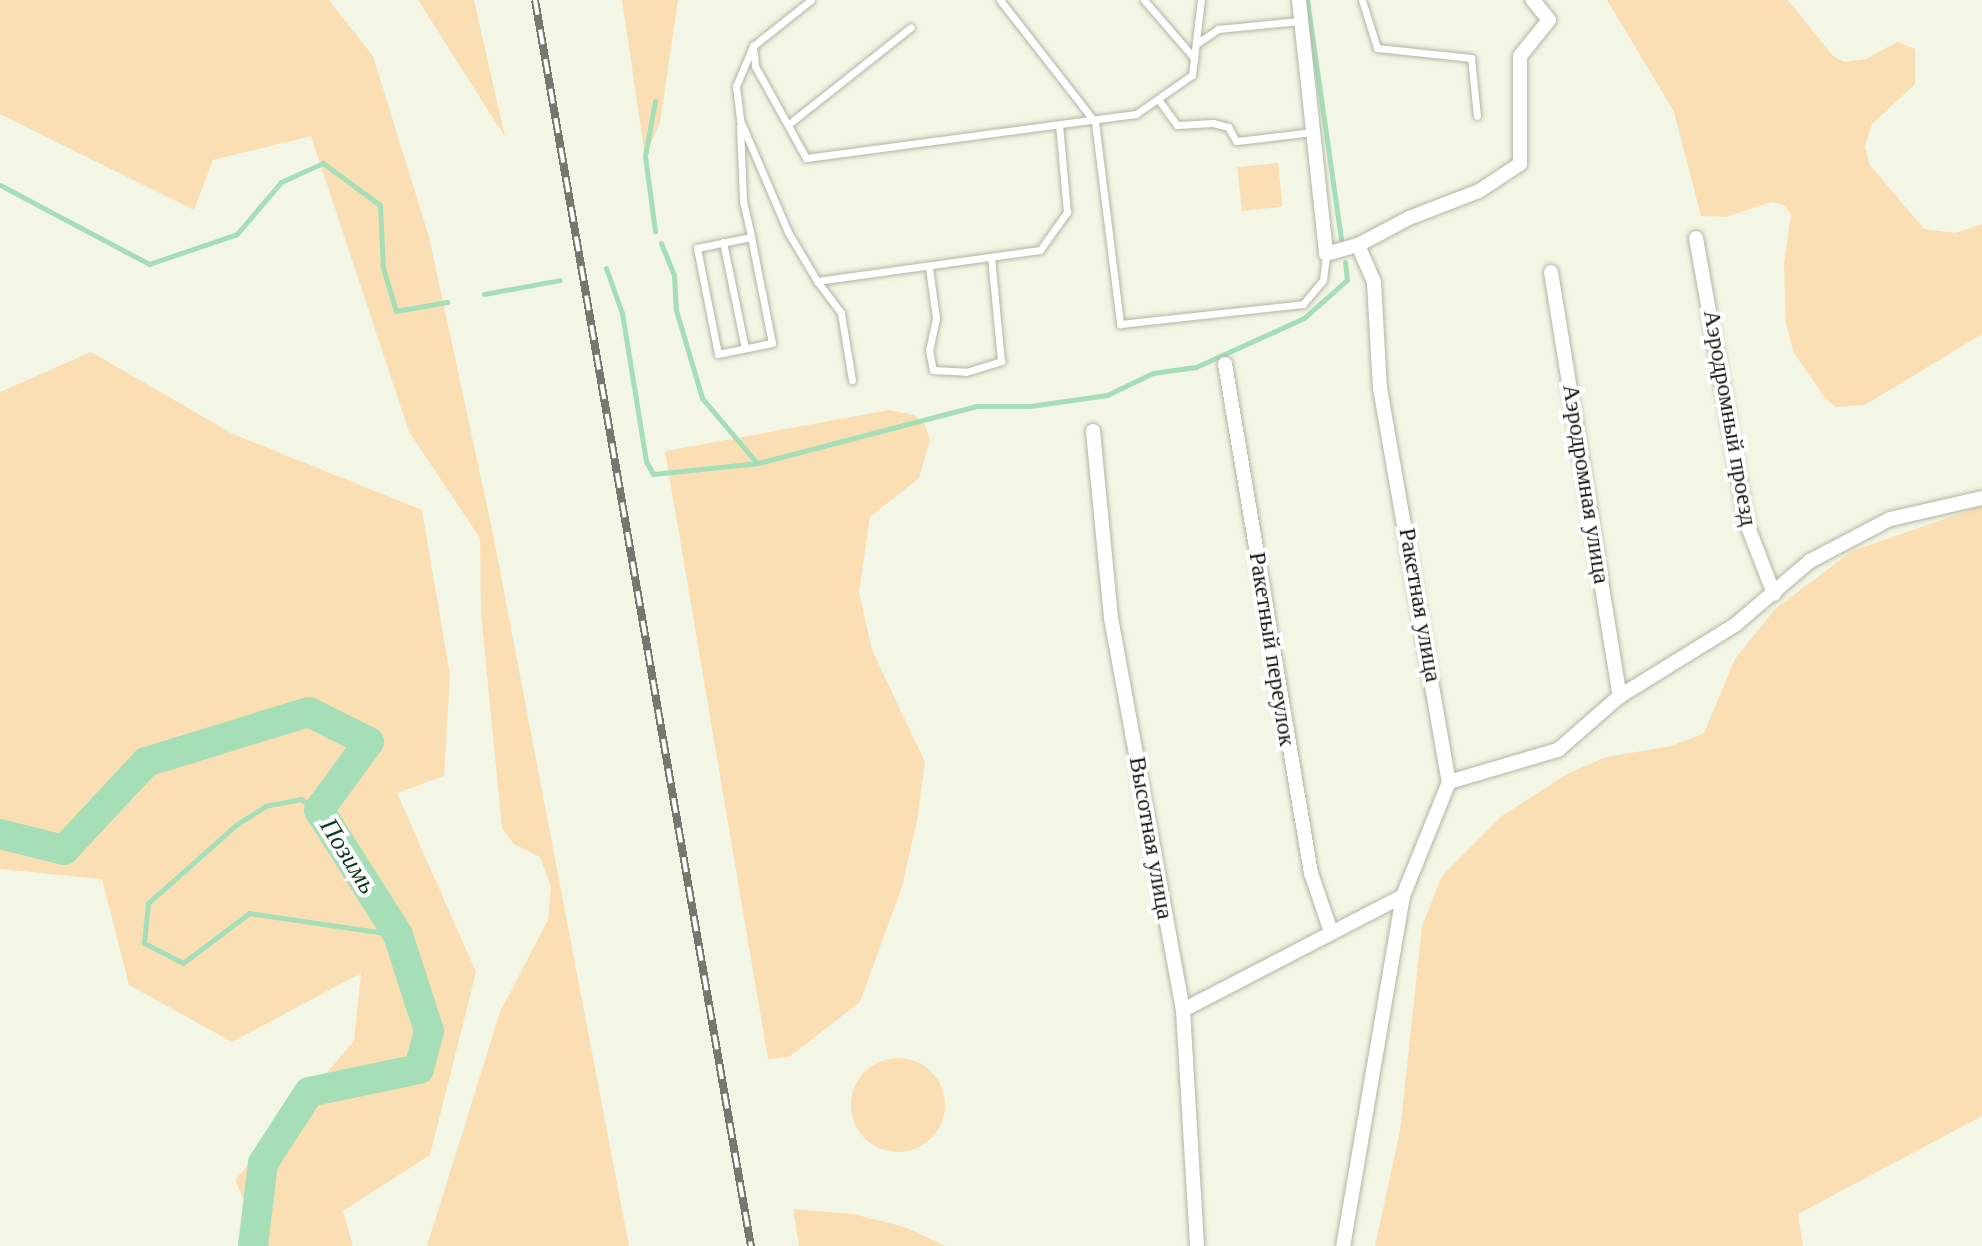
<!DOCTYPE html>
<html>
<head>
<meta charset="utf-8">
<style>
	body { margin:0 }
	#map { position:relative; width:1982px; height:1246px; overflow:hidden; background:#f3f6e4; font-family:Georgia,serif }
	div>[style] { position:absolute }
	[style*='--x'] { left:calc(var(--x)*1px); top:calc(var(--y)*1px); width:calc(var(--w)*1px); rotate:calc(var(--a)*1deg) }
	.green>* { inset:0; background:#fbdfb4; transform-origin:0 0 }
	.round { border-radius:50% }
	.stream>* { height:5px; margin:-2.5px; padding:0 2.5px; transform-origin:2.5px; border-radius:2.5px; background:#a6dfb7 }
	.river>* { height:30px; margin:-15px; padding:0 15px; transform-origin:15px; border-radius:15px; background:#a6dfb7 }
	.roads { filter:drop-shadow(0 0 2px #b2b5a4) drop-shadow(0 0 2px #b2b5a4) }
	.service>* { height:7px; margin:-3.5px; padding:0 3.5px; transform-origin:3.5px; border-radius:3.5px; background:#fff }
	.minor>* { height:14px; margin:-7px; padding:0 7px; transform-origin:7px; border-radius:7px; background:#fff }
	.rail>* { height:8px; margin-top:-4px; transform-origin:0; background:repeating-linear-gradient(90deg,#fff 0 15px,#76786c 0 30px); box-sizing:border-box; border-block:2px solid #76786c }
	span { translate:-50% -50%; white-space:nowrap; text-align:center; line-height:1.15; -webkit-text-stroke:8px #fff; paint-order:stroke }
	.street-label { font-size:24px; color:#151710 }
	.water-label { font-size:26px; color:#0d391f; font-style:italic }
</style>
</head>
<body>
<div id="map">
	<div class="green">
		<i style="clip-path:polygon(0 0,329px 0,373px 56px,429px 237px,493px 534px,629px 1246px,427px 1246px,500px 1012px,548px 920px,551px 887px,540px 857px,514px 844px,502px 828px,481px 613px,480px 538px,409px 432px,311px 136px,213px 160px,194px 210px,0 114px)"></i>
		<i style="clip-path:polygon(418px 0,474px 0,505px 137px)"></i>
		<i style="clip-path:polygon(622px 0,678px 0,660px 123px,645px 156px)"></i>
		<i style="clip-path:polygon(1607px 0,1788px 0,1833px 56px,1844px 62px,1866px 59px,1897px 42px,1915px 49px,1915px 84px,1871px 125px,1865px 147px,1870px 165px,1924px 229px,1956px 233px,1982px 224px,1982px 334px,1865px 405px,1836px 407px,1825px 398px,1794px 353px,1786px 324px,1784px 264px,1791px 214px,1784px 205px,1771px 202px,1726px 217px,1701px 216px,1674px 112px)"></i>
		<i style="left:1278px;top:163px;width:44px;height:41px;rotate:84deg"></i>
		<i style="clip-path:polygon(91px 352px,233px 434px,422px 510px,450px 675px,444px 776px,397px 793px,476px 972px,430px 1155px,343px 1211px,353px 1246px,263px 1246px,235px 1180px,354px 1041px,361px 973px,232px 1042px,129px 985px,102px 879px,0 869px,0 392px)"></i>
		<i style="clip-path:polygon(889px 410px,914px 415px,924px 423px,930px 440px,919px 478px,870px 517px,859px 592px,872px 650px,925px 762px,917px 821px,902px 887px,860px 1002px,789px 1057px,768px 1059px,665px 451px)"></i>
		<i style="clip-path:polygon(1982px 506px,1982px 1116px,1798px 1214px,1803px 1246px,1375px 1246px,1400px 1131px,1422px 926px,1442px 876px,1502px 816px,1567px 774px,1606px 757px,1672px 746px,1704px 733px,1735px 659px,1775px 609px,1852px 551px)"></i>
		<i class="round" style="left:851px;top:1058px;width:94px;height:94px"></i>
		<i style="clip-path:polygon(793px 1209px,853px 1214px,905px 1227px,945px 1246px,799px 1246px)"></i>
	</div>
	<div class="stream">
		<i style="--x:1307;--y:0;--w:242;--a:81.9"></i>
		<i style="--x:655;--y:101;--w:56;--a:100.3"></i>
		<i style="--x:645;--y:156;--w:76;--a:82.4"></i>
		<i style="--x:0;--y:185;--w:169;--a:27.9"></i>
		<i style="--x:149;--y:264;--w:93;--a:-18.8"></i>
		<i style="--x:237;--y:234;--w:68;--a:-49.8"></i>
		<i style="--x:281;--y:182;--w:46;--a:-24.3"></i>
		<i style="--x:323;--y:163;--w:71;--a:36.4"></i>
		<i style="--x:380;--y:205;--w:63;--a:87.3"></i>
		<i style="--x:383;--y:268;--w:45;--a:73.2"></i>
		<i style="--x:396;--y:311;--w:52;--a:-10"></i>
		<i style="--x:661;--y:243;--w:35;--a:68"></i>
		<i style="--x:674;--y:275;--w:35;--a:87"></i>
		<i style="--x:676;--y:310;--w:92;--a:73.5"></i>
		<i style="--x:702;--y:398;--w:85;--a:49.8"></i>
		<i style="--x:606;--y:268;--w:48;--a:70.4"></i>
		<i style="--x:622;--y:313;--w:150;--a:80.8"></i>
		<i style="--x:646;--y:461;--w:15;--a:62"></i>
		<i style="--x:653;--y:474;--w:106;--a:-6"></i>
		<i style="--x:758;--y:463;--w:226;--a:-14.6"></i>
		<i style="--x:977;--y:406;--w:53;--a:0"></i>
		<i style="--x:1030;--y:406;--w:78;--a:-8.1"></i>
		<i style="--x:1107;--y:395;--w:51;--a:-25.6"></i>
		<i style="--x:1153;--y:373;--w:43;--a:-7.9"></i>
		<i style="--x:1196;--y:367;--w:119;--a:-24.4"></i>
		<i style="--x:1304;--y:318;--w:57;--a:-41.5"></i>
		<i style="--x:1347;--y:280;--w:18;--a:-96"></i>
		<i style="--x:484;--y:294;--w:77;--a:-10.4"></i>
		<i style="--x:319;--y:810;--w:21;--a:-149"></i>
		<i style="--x:301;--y:799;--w:36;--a:169"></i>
		<i style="--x:266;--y:806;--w:36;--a:148"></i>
		<i style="--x:236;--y:825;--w:118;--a:138.4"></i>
		<i style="--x:148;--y:903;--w:40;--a:95.7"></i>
		<i style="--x:144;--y:943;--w:44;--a:27.1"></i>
		<i style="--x:183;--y:963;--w:83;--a:-37.1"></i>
		<i style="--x:249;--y:913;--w:151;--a:8.4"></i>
	</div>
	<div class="river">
		<i style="--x:0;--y:834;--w:66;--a:14"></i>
		<i style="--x:64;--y:850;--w:120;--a:-47"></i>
		<i style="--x:146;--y:762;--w:170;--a:-17.1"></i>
		<i style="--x:309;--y:712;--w:67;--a:26.6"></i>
		<i style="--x:369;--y:742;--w:84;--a:126.3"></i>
		<i style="--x:319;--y:810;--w:148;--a:57.7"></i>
		<i style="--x:398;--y:935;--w:101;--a:72.1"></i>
		<i style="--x:429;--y:1031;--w:39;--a:105"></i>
		<i style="--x:419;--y:1069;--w:112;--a:168.2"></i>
		<i style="--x:309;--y:1092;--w:85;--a:122.9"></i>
		<i style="--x:263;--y:1163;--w:84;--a:96.9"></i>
	</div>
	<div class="roads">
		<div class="service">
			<i style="--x:811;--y:0;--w:74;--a:141.6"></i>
			<i style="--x:753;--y:46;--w:43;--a:113"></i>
			<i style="--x:736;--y:86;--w:34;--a:83"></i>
			<i style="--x:740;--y:120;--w:122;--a:66.8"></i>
			<i style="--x:788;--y:232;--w:57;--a:59.4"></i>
			<i style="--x:817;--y:281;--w:225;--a:-7.9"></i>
			<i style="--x:1040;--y:250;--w:47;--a:-54.6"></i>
			<i style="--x:1067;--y:212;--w:88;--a:-95.2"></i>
			<i style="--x:1000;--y:0;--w:155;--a:52.1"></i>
			<i style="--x:1095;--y:122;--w:204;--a:82.9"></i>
			<i style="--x:1120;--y:324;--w:184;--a:-6.2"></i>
			<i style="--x:1303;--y:304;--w:31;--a:-50"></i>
			<i style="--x:1323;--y:280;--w:26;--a:-83"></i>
			<i style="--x:1144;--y:0;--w:77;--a:49.2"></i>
			<i style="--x:1362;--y:0;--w:50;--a:72.6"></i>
			<i style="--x:1377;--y:48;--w:95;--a:6.1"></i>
			<i style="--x:1471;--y:58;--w:58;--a:84.1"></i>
			<i style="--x:1196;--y:44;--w:27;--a:-34"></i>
			<i style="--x:1218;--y:29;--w:82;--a:-5.6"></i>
			<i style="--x:753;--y:46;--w:20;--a:84"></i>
			<i style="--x:755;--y:66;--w:105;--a:61"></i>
			<i style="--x:806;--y:158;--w:333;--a:-7.6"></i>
			<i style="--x:1136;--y:114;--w:68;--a:-34.9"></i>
			<i style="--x:1192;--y:75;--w:76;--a:-83.2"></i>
			<i style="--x:1158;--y:99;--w:32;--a:54"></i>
			<i style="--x:1177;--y:125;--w:36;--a:-3"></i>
			<i style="--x:1213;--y:123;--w:16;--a:15"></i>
			<i style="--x:1228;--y:127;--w:16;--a:60"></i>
			<i style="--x:1236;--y:141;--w:78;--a:-6.7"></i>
			<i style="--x:790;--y:123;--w:154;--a:-38.4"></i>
			<i style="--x:740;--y:126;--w:75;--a:87.7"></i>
			<i style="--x:743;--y:201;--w:37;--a:77"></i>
			<i style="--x:751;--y:237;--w:108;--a:78.8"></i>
			<i style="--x:772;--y:343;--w:55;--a:168.5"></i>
			<i style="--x:718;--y:354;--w:108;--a:-101.2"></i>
			<i style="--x:697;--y:248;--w:55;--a:-11.5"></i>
			<i style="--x:723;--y:242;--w:108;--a:78.3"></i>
			<i style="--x:929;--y:268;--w:50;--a:82"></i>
			<i style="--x:936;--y:318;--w:33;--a:102"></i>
			<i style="--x:929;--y:350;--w:20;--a:79"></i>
			<i style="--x:933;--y:370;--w:33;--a:3"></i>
			<i style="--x:966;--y:372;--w:37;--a:-17"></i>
			<i style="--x:1001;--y:361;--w:103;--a:-95.5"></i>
			<i style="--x:817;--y:281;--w:40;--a:53"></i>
			<i style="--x:841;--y:313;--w:68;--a:80.7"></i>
		</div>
		<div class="minor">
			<i style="--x:1299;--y:0;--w:255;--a:83.9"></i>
			<i style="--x:1326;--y:254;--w:33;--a:-16"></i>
			<i style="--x:1358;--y:245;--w:40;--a:66.6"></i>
			<i style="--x:1374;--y:282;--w:106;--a:86.8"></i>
			<i style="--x:1380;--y:388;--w:400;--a:80.1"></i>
			<i style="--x:1449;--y:782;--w:123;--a:112"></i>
			<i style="--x:1403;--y:896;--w:355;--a:99.7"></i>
			<i style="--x:1696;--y:238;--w:291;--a:79.9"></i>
			<i style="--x:1747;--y:524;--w:75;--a:68.9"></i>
			<i style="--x:1358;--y:245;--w:58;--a:-27.9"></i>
			<i style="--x:1409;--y:218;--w:75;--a:-21.1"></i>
			<i style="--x:1479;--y:191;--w:49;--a:-33.4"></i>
			<i style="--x:1520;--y:164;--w:108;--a:-90"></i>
			<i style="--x:1520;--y:56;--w:46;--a:-51.1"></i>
			<i style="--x:1549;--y:20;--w:26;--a:-129"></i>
			<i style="--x:1551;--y:272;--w:430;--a:80.8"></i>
			<i style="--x:1225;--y:364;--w:516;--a:80.41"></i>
			<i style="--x:1311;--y:873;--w:62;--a:71.3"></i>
			<i style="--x:1093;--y:431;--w:188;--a:84.5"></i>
			<i style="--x:1111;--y:618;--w:399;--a:79.6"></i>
			<i style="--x:1183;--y:1010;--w:236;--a:86.6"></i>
			<i style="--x:1449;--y:782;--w:114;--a:-16.4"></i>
			<i style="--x:1558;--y:750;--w:82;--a:-41.1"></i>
			<i style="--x:1620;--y:696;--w:135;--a:-31.7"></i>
			<i style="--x:1735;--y:625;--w:99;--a:-40.5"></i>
			<i style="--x:1810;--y:561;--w:90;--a:-27.7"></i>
			<i style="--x:1890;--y:519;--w:94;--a:-12.9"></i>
			<i style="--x:1183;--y:1010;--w:248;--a:-27.4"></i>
		</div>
	</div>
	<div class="rail">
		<i style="--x:535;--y:0;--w:1265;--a:80.17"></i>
	</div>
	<div class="street-label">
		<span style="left:1730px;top:418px;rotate:80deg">Аэродромный проезд</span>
		<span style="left:1586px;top:484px;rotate:81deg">Аэродромная улица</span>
		<span style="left:1420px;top:605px;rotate:80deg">Ракетная улица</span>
		<span style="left:1272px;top:649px;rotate:81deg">Ракетный переулок</span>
		<span style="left:1151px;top:838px;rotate:80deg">Высотная улица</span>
	</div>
	<div class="water-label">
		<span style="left:348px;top:856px;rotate:58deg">Позимь</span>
	</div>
</div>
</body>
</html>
